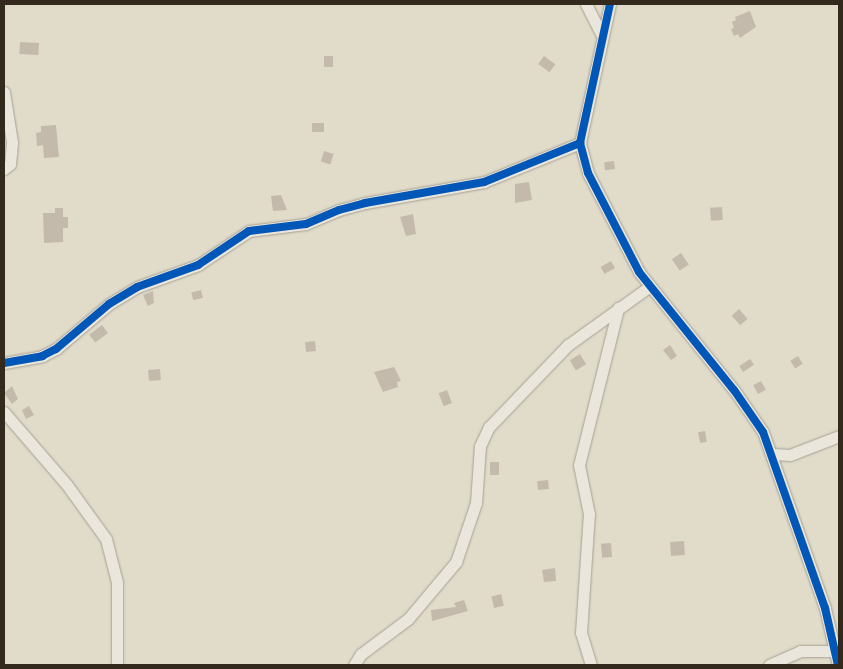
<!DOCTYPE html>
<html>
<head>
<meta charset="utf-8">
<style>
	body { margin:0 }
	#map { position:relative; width:843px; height:669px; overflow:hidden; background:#e1dcca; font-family:Merriweather,serif }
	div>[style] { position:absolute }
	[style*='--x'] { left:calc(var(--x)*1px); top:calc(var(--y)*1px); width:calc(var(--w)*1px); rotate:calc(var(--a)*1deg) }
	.building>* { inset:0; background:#c4baab; transform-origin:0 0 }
	.roads { filter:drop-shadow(0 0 1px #a6a094) drop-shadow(0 0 1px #a6a094) }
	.street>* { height:11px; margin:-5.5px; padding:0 5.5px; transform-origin:5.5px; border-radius:5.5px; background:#eae6db }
	.cycleway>* { height:8px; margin:-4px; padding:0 4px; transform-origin:4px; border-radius:4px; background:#0057b8 }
	span { translate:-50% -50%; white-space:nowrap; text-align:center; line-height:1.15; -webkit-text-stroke:4px #f3ebcf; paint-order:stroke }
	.frame { position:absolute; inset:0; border:5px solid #33291d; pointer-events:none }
</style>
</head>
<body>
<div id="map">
	<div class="building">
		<i style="clip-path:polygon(750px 11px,756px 27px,740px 38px,738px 34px,734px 36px,731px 29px,734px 28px,732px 22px,736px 20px,735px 17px)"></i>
		<i style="left:20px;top:42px;width:19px;height:12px;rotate:3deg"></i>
		<i style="left:324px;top:56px;width:9px;height:11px"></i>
		<i style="left:544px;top:56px;width:14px;height:10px;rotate:36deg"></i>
		<i style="left:324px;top:123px;width:9px;height:12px;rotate:90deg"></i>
		<i style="clip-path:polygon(56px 125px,59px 157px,44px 158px,43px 145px,37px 146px,36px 133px,41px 132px,41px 126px)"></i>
		<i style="left:324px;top:151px;width:10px;height:11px;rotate:17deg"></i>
		<i style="left:614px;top:161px;width:8px;height:10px;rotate:83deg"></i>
		<i style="clip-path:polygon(529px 182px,532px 200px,515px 203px,515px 184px)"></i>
		<i style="clip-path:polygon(281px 195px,287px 210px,273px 211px,271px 196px)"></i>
		<i style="left:722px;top:207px;width:13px;height:12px;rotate:86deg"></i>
		<i style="clip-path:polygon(55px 208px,63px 208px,63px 217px,68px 217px,68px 228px,63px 228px,63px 242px,44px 243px,43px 213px,55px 213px)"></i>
		<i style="clip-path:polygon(413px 214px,416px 234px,406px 236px,400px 217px)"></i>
		<i style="left:681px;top:253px;width:14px;height:11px;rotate:56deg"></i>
		<i style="left:611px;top:261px;width:8px;height:12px;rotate:60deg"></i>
		<i style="left:201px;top:290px;width:8px;height:10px;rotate:76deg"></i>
		<i style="clip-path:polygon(153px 291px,154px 303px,148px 306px,143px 295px)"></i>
		<i style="left:739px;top:309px;width:13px;height:10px;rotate:48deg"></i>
		<i style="left:102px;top:325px;width:10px;height:16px;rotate:53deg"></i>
		<i style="left:315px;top:341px;width:10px;height:10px;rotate:84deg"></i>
		<i style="clip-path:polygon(670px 345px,677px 356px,671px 360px,663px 350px)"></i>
		<i style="left:580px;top:354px;width:12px;height:12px;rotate:59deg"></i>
		<i style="left:798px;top:356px;width:9px;height:9px;rotate:58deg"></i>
		<i style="left:750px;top:359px;width:7px;height:13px;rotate:56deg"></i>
		<i style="clip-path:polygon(394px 367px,401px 381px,397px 382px,398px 387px,383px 392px,374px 372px)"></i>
		<i style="left:160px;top:369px;width:11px;height:12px;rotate:85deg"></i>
		<i style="left:761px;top:381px;width:10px;height:9px;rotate:61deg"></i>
		<i style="clip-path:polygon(12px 386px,18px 399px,12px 404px,4px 393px)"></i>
		<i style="left:447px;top:390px;width:14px;height:9px;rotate:69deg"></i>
		<i style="clip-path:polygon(29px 406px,34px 415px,26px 419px,22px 410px)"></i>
		<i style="left:705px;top:431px;width:11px;height:7px;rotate:80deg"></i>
		<i style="left:490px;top:462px;width:9px;height:13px"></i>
		<i style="left:548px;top:480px;width:9px;height:11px;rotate:84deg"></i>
		<i style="left:684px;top:541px;width:14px;height:14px;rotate:86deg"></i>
		<i style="left:611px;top:543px;width:14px;height:10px;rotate:86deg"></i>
		<i style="clip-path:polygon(555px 568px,556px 581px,544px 582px,542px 570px)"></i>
		<i style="left:501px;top:594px;width:12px;height:10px;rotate:76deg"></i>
		<i style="clip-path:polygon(464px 600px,468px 611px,432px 621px,431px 610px,456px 607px,454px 603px)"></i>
	</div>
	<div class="roads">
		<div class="street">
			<i style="--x:586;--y:4;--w:33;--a:63"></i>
			<i style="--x:610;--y:4;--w:142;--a:102.2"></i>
			<i style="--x:580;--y:143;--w:31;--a:75"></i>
			<i style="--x:588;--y:173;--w:111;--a:62.7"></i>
			<i style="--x:639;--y:272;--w:151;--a:51.2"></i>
			<i style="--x:734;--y:390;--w:51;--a:55.4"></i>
			<i style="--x:763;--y:432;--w:187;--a:70.6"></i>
			<i style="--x:825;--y:608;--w:58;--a:77.2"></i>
			<i style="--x:4;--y:92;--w:51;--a:80.9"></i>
			<i style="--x:12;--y:142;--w:22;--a:95"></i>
			<i style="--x:10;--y:164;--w:8;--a:140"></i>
			<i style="--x:4;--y:363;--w:39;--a:-10"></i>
			<i style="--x:42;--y:356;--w:16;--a:-27"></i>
			<i style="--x:56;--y:349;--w:70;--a:-40.3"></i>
			<i style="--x:109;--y:304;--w:33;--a:-31"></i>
			<i style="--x:137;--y:287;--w:65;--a:-19.8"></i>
			<i style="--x:198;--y:265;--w:61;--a:-33.7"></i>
			<i style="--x:249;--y:231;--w:57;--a:-7"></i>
			<i style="--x:306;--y:224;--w:36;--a:-23"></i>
			<i style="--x:339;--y:210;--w:27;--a:-15"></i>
			<i style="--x:365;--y:203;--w:121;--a:-10"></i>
			<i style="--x:484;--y:182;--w:104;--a:-22.1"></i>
			<i style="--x:4;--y:412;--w:96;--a:49.2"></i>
			<i style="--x:67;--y:485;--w:67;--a:54.2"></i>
			<i style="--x:106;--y:539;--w:44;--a:75.7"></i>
			<i style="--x:117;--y:582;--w:83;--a:90"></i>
			<i style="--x:773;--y:454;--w:17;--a:3"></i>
			<i style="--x:790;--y:455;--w:53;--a:-21.2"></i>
			<i style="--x:354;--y:665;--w:13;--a:-58"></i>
			<i style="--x:361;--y:654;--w:59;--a:-36.7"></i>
			<i style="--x:408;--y:619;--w:75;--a:-49.9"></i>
			<i style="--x:456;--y:562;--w:62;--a:-71.3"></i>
			<i style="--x:476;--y:503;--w:57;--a:-86"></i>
			<i style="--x:480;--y:446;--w:21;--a:-65"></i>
			<i style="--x:489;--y:427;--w:114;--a:-46.1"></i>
			<i style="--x:568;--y:345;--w:101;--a:-35.7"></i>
			<i style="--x:591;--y:665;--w:34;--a:-107"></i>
			<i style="--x:581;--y:633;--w:119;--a:-86.2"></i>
			<i style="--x:589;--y:514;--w:50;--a:-101.5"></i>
			<i style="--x:579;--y:465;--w:162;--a:-76"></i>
			<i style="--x:769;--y:665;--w:34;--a:-24"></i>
			<i style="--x:800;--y:651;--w:39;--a:0"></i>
		</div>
	</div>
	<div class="cycleway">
		<i style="--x:610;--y:4;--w:142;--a:102.2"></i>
		<i style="--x:580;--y:143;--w:31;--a:75"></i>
		<i style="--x:588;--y:173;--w:111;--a:62.7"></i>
		<i style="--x:639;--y:272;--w:151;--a:51.2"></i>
		<i style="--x:734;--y:390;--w:51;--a:55.4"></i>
		<i style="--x:763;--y:432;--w:187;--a:70.6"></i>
		<i style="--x:825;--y:608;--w:58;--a:77.2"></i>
		<i style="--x:4;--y:363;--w:39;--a:-10"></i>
		<i style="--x:42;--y:356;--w:16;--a:-27"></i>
		<i style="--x:56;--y:349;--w:70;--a:-40.3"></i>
		<i style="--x:109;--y:304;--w:33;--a:-31"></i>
		<i style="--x:137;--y:287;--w:65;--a:-19.8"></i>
		<i style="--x:198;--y:265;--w:61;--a:-33.7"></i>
		<i style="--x:249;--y:231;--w:57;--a:-7"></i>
		<i style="--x:306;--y:224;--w:36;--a:-23"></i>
		<i style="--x:339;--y:210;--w:27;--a:-15"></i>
		<i style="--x:365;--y:203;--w:121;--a:-10"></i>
		<i style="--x:484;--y:182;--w:104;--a:-22.1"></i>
	</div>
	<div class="frame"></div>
</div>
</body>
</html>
